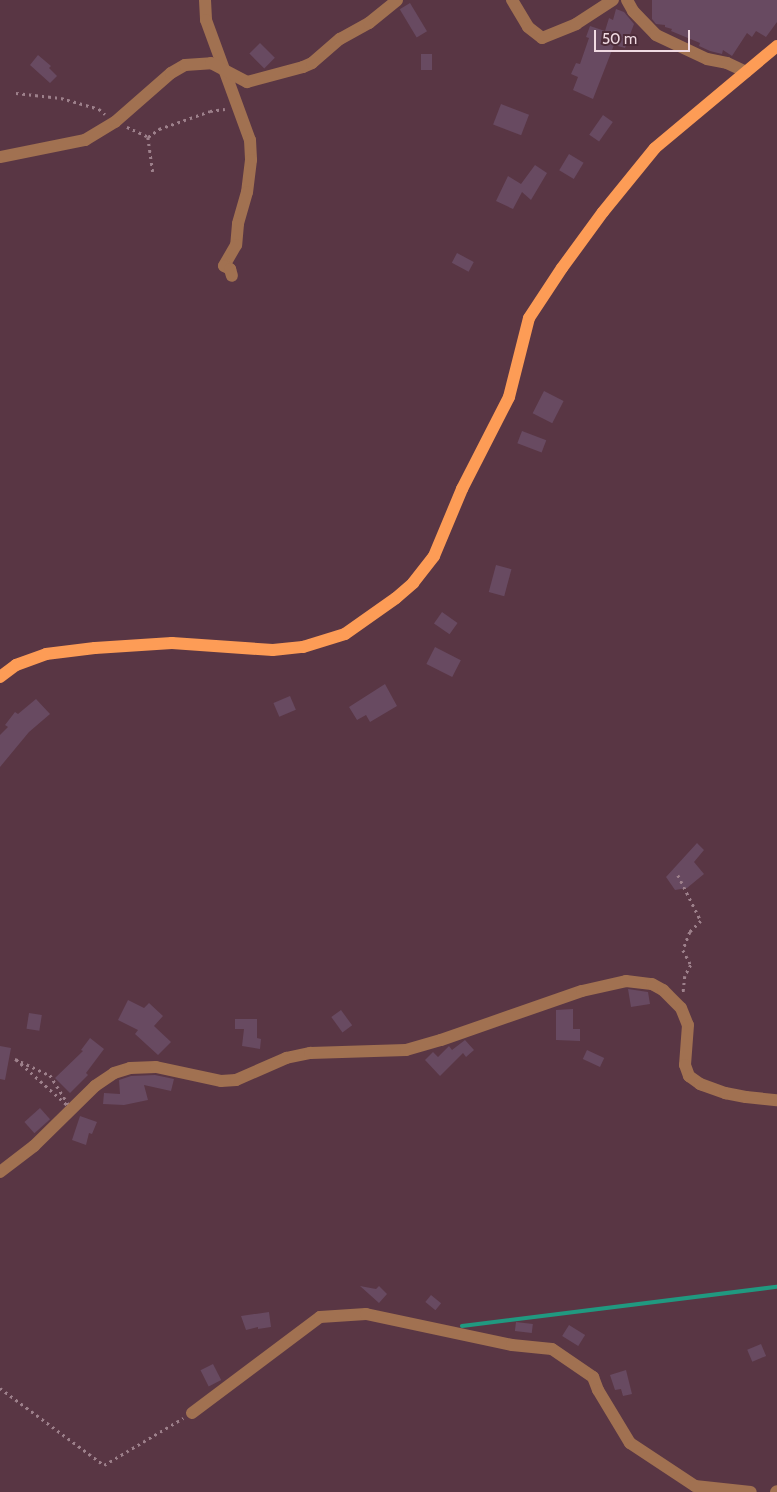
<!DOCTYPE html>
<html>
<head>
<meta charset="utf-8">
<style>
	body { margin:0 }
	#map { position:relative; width:777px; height:1492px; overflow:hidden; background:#593644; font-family:Cabin,sans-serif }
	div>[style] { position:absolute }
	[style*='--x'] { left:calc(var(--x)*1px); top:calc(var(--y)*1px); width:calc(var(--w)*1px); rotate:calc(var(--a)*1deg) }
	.stream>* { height:4px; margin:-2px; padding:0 2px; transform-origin:2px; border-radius:2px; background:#209980 }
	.building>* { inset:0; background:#684a61; transform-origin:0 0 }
	.path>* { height:2.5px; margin-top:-1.25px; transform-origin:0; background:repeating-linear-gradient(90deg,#9d808b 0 2.5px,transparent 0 6.5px) }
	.minor>* { height:12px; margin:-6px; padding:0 6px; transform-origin:6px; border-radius:6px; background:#a17151 }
	.major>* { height:12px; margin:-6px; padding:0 6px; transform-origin:6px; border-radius:6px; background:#fd9c56 }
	span { translate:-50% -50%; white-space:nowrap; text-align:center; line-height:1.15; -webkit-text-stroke:4.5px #4d2c39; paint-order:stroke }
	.scale { position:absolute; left:594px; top:30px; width:96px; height:22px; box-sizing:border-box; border:2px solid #f0dae2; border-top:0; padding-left:6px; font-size:15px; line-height:18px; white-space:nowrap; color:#f0dae2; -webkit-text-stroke:4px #4d2c39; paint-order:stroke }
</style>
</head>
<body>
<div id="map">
	<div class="stream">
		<i style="--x:462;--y:1326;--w:317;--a:-7.1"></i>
	</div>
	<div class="building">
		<i style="clip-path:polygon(652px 0,777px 0,777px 22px,766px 37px,756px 31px,752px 37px,747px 33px,732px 56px,723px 50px,722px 54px,710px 51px,699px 46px,700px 43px,671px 31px,672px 29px,665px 27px,665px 25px,656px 24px,652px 19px)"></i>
		<i style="left:410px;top:3px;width:33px;height:12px;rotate:59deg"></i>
		<i style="clip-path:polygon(616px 9px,624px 12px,634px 24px,625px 48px,614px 45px,593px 99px,573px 90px,578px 77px,571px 74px,576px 63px,580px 64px,589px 38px,586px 37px,590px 26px,605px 31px,609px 18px,613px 20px)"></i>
		<i style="left:260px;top:43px;width:21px;height:15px;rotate:45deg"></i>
		<i style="left:421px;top:54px;width:11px;height:16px"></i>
		<i style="clip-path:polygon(38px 55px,51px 66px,49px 68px,57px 76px,50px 83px,30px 65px)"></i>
		<i style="left:501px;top:104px;width:30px;height:22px;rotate:21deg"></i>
		<i style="left:603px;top:115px;width:12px;height:24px;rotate:35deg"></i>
		<i style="left:569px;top:154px;width:17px;height:19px;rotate:31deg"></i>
		<i style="clip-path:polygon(535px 165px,547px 173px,531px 200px,522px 192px,513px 209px,496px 201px,508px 176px,521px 184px)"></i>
		<i style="left:457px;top:253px;width:19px;height:11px;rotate:28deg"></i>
		<i style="left:544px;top:391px;width:22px;height:25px;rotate:27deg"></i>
		<i style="left:522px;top:431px;width:26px;height:13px;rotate:21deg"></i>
		<i style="left:496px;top:565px;width:16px;height:28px;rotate:15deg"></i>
		<i style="left:442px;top:612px;width:19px;height:14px;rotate:35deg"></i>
		<i style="left:435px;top:647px;width:29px;height:19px;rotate:27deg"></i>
		<i style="clip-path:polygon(385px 684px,397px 706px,370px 722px,366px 715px,357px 720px,349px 707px)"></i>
		<i style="left:290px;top:696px;width:15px;height:18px;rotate:67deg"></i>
		<i style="clip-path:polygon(36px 699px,50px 714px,29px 732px,0 767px,0 735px,8px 727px,5px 725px,15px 712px,18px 714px)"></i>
		<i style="clip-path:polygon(697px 843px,704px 850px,694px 862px,704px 874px,687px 888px,675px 890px,666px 877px)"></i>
		<i style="clip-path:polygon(628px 989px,648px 992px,650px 1004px,631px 1007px)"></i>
		<i style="clip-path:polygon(128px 1000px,144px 1008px,149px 1003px,163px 1016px,154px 1026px,171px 1042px,158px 1055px,135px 1034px,138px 1030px,118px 1020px)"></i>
		<i style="clip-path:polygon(573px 1009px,573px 1029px,580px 1029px,580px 1041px,556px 1040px,556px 1010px)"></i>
		<i style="left:341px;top:1010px;width:19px;height:12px;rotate:54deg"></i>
		<i style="left:29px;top:1013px;width:13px;height:16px;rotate:9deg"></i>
		<i style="clip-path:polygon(235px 1019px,257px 1019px,257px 1038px,261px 1039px,260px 1049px,242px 1046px,244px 1029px,235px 1029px)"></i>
		<i style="clip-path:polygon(90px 1038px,104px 1049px,86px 1073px,88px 1075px,70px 1093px,55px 1078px,83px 1051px,81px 1050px)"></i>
		<i style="clip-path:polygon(465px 1040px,474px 1050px,466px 1057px,463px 1053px,440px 1076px,425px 1060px,433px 1052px,438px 1057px,449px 1046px,452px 1050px)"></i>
		<i style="clip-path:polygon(0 1046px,11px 1048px,5px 1080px,0 1079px)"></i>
		<i style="left:587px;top:1050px;width:19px;height:10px;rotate:25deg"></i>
		<i style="clip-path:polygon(155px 1075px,174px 1079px,171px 1091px,144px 1085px,148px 1100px,124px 1105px,103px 1104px,104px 1093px,120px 1094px,119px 1080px,131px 1076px)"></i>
		<i style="left:40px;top:1108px;width:15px;height:21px;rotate:48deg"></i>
		<i style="clip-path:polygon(80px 1116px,97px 1122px,92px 1134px,89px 1133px,86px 1145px,72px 1140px)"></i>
		<i style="clip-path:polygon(360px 1286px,376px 1289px,379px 1286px,387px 1294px,379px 1303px)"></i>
		<i style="left:431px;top:1295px;width:13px;height:9px;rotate:39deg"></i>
		<i style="clip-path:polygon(269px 1312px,271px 1327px,258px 1329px,258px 1327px,246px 1330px,241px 1316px)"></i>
		<i style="left:516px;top:1322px;width:17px;height:9px;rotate:7deg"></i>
		<i style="left:569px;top:1325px;width:19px;height:13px;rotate:32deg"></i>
		<i style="left:761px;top:1344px;width:13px;height:15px;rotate:67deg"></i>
		<i style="left:213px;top:1364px;width:18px;height:14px;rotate:63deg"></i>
		<i style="clip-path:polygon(626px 1370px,632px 1394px,623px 1396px,621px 1389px,615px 1390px,610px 1375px)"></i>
	</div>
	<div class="path">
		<i style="--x:16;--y:93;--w:45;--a:6.3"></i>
		<i style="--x:61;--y:98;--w:40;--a:16"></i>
		<i style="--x:99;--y:109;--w:8;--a:40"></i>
		<i style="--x:127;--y:127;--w:23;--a:25"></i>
		<i style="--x:148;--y:137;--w:35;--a:82"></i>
		<i style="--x:148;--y:137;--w:14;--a:-36"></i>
		<i style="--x:159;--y:129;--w:54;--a:-19.4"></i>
		<i style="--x:210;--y:111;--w:15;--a:-8"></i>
		<i style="--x:678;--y:875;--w:51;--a:63.4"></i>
		<i style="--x:701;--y:921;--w:16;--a:135"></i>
		<i style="--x:690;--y:932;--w:19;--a:111"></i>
		<i style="--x:683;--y:950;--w:17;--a:62"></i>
		<i style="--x:691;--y:965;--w:13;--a:119"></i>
		<i style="--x:685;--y:976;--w:18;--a:96"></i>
		<i style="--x:15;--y:1059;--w:38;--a:25"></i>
		<i style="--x:50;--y:1075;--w:40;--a:58"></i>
		<i style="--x:71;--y:1109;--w:75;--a:-138.2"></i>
		<i style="--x:0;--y:1388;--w:129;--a:36.5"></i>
		<i style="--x:104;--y:1465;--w:92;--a:-30.7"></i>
	</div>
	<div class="minor">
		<i style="--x:205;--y:0;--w:20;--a:87"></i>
		<i style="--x:206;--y:20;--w:128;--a:69.9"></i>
		<i style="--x:250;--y:140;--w:20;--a:87"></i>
		<i style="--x:251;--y:160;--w:32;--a:97"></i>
		<i style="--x:247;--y:192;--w:33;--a:106"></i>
		<i style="--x:238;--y:224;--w:21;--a:95"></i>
		<i style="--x:236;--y:245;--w:24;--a:120"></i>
		<i style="--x:224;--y:266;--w:7;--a:27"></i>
		<i style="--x:230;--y:269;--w:7;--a:74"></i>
		<i style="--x:512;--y:0;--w:31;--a:59"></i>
		<i style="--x:528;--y:27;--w:18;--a:38"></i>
		<i style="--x:542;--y:38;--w:37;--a:-22"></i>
		<i style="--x:576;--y:24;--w:44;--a:-33"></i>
		<i style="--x:627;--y:0;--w:13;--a:61"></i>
		<i style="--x:633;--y:11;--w:33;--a:46"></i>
		<i style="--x:656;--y:35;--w:56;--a:25.2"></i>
		<i style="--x:707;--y:59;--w:20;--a:11"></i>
		<i style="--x:727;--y:63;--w:21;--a:25"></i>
		<i style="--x:0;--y:157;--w:87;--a:-11.3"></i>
		<i style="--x:85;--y:140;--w:35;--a:-31"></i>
		<i style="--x:115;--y:122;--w:74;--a:-41.2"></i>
		<i style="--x:171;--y:73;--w:16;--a:-30"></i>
		<i style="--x:185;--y:65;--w:26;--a:-4"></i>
		<i style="--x:211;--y:63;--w:41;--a:27.8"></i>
		<i style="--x:247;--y:82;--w:58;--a:-15"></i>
		<i style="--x:303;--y:67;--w:10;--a:-24"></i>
		<i style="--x:312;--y:63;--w:37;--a:-41"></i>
		<i style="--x:340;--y:39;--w:33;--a:-29"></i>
		<i style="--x:369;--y:23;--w:36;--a:-39"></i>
		<i style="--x:0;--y:1172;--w:43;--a:-37.4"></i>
		<i style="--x:34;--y:1146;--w:86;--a:-44.5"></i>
		<i style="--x:95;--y:1086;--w:23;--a:-34"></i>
		<i style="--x:114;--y:1073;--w:17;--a:-17"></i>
		<i style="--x:130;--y:1068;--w:26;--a:-2"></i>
		<i style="--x:156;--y:1067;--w:66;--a:12.2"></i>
		<i style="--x:221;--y:1081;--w:15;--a:-4"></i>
		<i style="--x:236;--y:1080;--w:55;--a:-23.7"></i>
		<i style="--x:286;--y:1058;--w:25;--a:-12"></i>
		<i style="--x:310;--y:1053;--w:96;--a:-1.8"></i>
		<i style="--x:406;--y:1050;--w:36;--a:-16"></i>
		<i style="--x:441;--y:1040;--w:149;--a:-19.2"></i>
		<i style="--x:582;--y:991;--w:45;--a:-12.8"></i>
		<i style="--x:626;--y:981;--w:26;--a:7"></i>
		<i style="--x:652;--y:984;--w:13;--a:29"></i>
		<i style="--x:663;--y:990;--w:25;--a:45"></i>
		<i style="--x:681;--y:1008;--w:18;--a:68"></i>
		<i style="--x:688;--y:1025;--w:40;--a:94.3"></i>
		<i style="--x:685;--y:1065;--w:12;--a:70"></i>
		<i style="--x:689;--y:1076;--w:14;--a:36"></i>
		<i style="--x:700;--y:1084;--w:27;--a:20"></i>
		<i style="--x:725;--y:1093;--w:21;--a:11"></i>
		<i style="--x:746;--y:1097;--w:31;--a:6"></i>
		<i style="--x:192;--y:1413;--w:160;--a:-36.9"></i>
		<i style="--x:320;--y:1317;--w:46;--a:-3.7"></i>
		<i style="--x:366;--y:1314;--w:149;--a:12"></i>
		<i style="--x:512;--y:1345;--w:40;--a:5.7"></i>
		<i style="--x:552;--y:1349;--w:50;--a:34.3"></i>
		<i style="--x:593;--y:1377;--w:14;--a:69"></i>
		<i style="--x:598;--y:1390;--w:62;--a:58.9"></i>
		<i style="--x:630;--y:1443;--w:78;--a:33.5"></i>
		<i style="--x:695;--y:1486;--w:56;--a:6.1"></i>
		<i style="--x:776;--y:1492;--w:1;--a:-45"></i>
	</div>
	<div class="major">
		<i style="--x:0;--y:677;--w:20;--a:-37"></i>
		<i style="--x:16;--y:665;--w:32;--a:-20"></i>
		<i style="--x:46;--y:654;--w:49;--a:-7"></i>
		<i style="--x:95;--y:648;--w:77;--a:-3.7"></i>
		<i style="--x:172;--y:643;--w:101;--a:4"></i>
		<i style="--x:273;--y:650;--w:30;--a:-6"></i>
		<i style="--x:303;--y:647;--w:44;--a:-17.2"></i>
		<i style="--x:345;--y:634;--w:62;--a:-35.2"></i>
		<i style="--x:396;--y:598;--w:23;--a:-41"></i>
		<i style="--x:413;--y:583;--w:34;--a:-52"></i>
		<i style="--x:434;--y:556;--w:73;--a:-67.3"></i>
		<i style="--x:462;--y:489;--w:103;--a:-62.9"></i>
		<i style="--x:509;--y:397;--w:81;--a:-75.8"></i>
		<i style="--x:529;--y:318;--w:60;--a:-56.6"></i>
		<i style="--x:562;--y:268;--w:69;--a:-53.8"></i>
		<i style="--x:603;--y:212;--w:82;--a:-50.9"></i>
		<i style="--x:655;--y:148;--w:159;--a:-39.9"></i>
	</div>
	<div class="scale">50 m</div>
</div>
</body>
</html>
